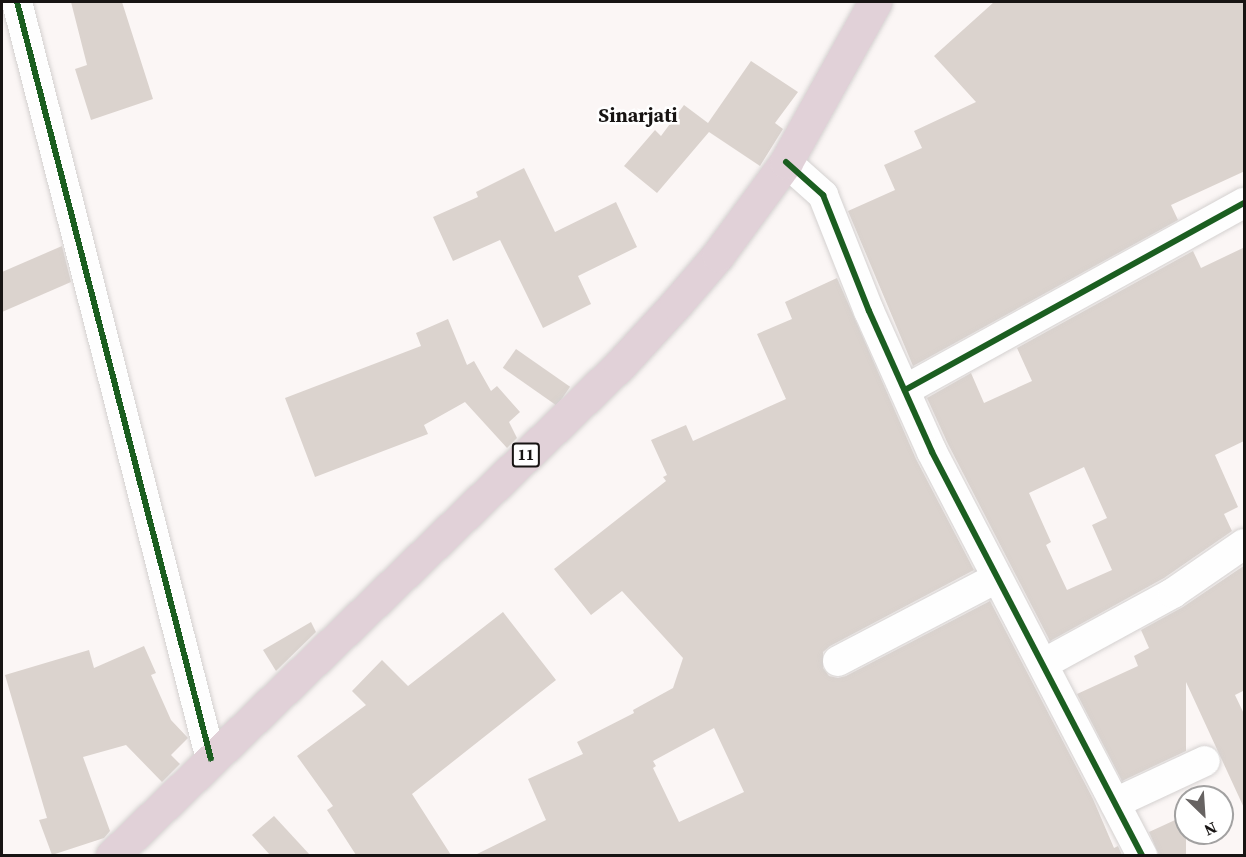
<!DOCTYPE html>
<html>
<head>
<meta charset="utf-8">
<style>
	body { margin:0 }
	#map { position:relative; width:1246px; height:857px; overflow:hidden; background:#fbf6f5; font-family:"Source Serif 4",serif }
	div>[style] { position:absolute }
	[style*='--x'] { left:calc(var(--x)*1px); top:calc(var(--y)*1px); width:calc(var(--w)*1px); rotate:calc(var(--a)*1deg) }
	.building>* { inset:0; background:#dbd3ce; transform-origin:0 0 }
	.roads { filter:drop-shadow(0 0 2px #d4d1d0) drop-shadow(0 0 2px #d4d1d0) }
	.street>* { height:30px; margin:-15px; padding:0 15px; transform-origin:15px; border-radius:15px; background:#fefefe }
	.highway>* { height:33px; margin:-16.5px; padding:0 16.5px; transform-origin:16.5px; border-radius:16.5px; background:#e1d1d8 }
	.cycleway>* { height:6px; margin:-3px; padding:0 3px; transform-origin:3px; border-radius:3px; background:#1b5e20 }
	span { translate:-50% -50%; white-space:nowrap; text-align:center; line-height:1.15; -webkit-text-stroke:5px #fff; paint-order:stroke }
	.shield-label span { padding:2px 4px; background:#fff; border:2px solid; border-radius:4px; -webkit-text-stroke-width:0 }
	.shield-label { font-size:15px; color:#171413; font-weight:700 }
	.quarter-label { font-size:20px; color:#171413; font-weight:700 }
	.frame { position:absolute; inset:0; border:3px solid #171413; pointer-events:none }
	.north { position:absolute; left:1174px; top:785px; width:60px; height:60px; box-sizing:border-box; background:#fff; border:2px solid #a2a1a1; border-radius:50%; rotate:155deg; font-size:16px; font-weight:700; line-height:24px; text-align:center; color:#171413 }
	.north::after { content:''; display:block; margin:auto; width:21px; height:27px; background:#676362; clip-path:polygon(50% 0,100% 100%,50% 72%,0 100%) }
</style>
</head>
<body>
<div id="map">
	<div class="building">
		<i style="clip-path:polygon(71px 2px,122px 2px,153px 99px,91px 120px,75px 69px,87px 65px)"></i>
		<i style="clip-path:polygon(994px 2px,1245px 2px,1245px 171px,1171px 205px,1178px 220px,913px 366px,848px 211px,895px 190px,884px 165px,922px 148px,914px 131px,976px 102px,934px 56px)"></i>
		<i style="clip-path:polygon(751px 61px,798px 92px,775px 123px,783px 129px,760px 166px,709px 132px,657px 193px,624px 166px,655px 130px,661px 136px,684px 105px,708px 123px)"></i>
		<i style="clip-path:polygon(524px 168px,555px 232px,616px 202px,637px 247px,578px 276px,591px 304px,543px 328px,500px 240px,453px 261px,433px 217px,478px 197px,476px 192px)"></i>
		<i style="clip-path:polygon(62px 246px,71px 282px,2px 312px,2px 272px)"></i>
		<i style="clip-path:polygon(evenodd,1245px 247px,1244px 441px,1215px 455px,1238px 507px,1224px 514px,1232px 531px,1164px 578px,1050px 641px,948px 444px,927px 398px,971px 373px,984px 403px,1032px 381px,1017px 348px,1193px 251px,1201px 268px,1245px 247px,1084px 467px,1107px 518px,1092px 525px,1112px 570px,1067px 590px,1046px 545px,1051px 542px,1029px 493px,1084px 467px)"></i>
		<i style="clip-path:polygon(evenodd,837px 278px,916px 459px,974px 570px,830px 646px,823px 652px,823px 668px,829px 676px,838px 678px,846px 676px,990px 601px,1093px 799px,1114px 848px,1118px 846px,1122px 855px,475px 855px,546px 820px,528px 779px,583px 754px,577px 742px,634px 713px,633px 710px,673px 688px,683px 658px,622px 591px,591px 615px,554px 569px,666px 481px,663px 477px,667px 475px,651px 440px,686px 425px,693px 441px,786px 399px,757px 334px,792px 319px,785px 302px,837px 278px,714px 728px,744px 792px,679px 822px,653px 768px,656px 766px,653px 761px,714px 728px)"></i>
		<i style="clip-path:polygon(448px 319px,467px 365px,474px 361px,491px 391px,497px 386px,520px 412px,509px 422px,517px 438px,507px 448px,465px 402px,424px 425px,428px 434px,315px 477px,285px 398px,421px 346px,416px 333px)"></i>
		<i style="left:516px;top:349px;width:66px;height:23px;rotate:35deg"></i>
		<i style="clip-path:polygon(1245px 565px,1245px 690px,1235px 695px,1245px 716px,1245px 810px,1186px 682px,1186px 751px,1122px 781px,1077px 694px,1138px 666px,1134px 656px,1149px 648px,1141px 630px,1183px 607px)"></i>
		<i style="clip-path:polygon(503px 612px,556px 680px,412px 794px,451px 855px,356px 855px,327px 810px,333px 806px,297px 756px,366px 705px,352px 691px,382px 660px,408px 686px)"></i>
		<i style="clip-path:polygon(311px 622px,316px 632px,276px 671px,263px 650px)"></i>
		<i style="clip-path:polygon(144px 646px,156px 673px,151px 675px,171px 720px,188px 738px,171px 755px,180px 764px,162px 782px,126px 745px,83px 757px,110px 831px,104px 838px,52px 855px,39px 820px,47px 818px,5px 675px,89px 650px,94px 668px)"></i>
		<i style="clip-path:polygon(1186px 815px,1186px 855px,1159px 855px,1149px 832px)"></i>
		<i style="clip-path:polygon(274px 816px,310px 855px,270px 855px,252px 835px)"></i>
	</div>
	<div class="roads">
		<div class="street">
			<i style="--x:17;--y:2;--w:781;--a:75.63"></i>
			<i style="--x:786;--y:162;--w:50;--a:41.7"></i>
			<i style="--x:823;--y:195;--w:125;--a:68.4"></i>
			<i style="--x:869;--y:311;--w:154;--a:65.9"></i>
			<i style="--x:932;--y:452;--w:455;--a:62.5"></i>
			<i style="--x:905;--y:390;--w:387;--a:-28.9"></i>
			<i style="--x:838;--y:661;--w:179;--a:-27.6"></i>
			<i style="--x:1043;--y:664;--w:148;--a:-28.6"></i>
			<i style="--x:1173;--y:593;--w:86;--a:-34.6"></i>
			<i style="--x:1115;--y:803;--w:99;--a:-25"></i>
		</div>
		<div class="highway">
			<i style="--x:112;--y:856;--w:707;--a:-44.03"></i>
			<i style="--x:620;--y:365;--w:83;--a:-47.4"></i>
			<i style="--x:676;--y:304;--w:65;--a:-49.4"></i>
			<i style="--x:718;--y:255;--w:115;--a:-53.8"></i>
			<i style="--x:786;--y:162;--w:183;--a:-60.9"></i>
		</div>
	</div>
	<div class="cycleway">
		<i style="--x:17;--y:2;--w:781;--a:75.63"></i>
		<i style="--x:786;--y:162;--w:50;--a:41.7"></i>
		<i style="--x:823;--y:195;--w:125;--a:68.4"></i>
		<i style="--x:869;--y:311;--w:154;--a:65.9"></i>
		<i style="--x:932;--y:452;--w:455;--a:62.5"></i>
		<i style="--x:905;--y:390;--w:387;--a:-28.9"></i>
	</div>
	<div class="shield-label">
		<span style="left:526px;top:455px">11</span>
	</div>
	<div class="quarter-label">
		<span style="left:638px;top:115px">Sinarjati</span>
	</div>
	<div class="frame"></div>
	<div class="north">N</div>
</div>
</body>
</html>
